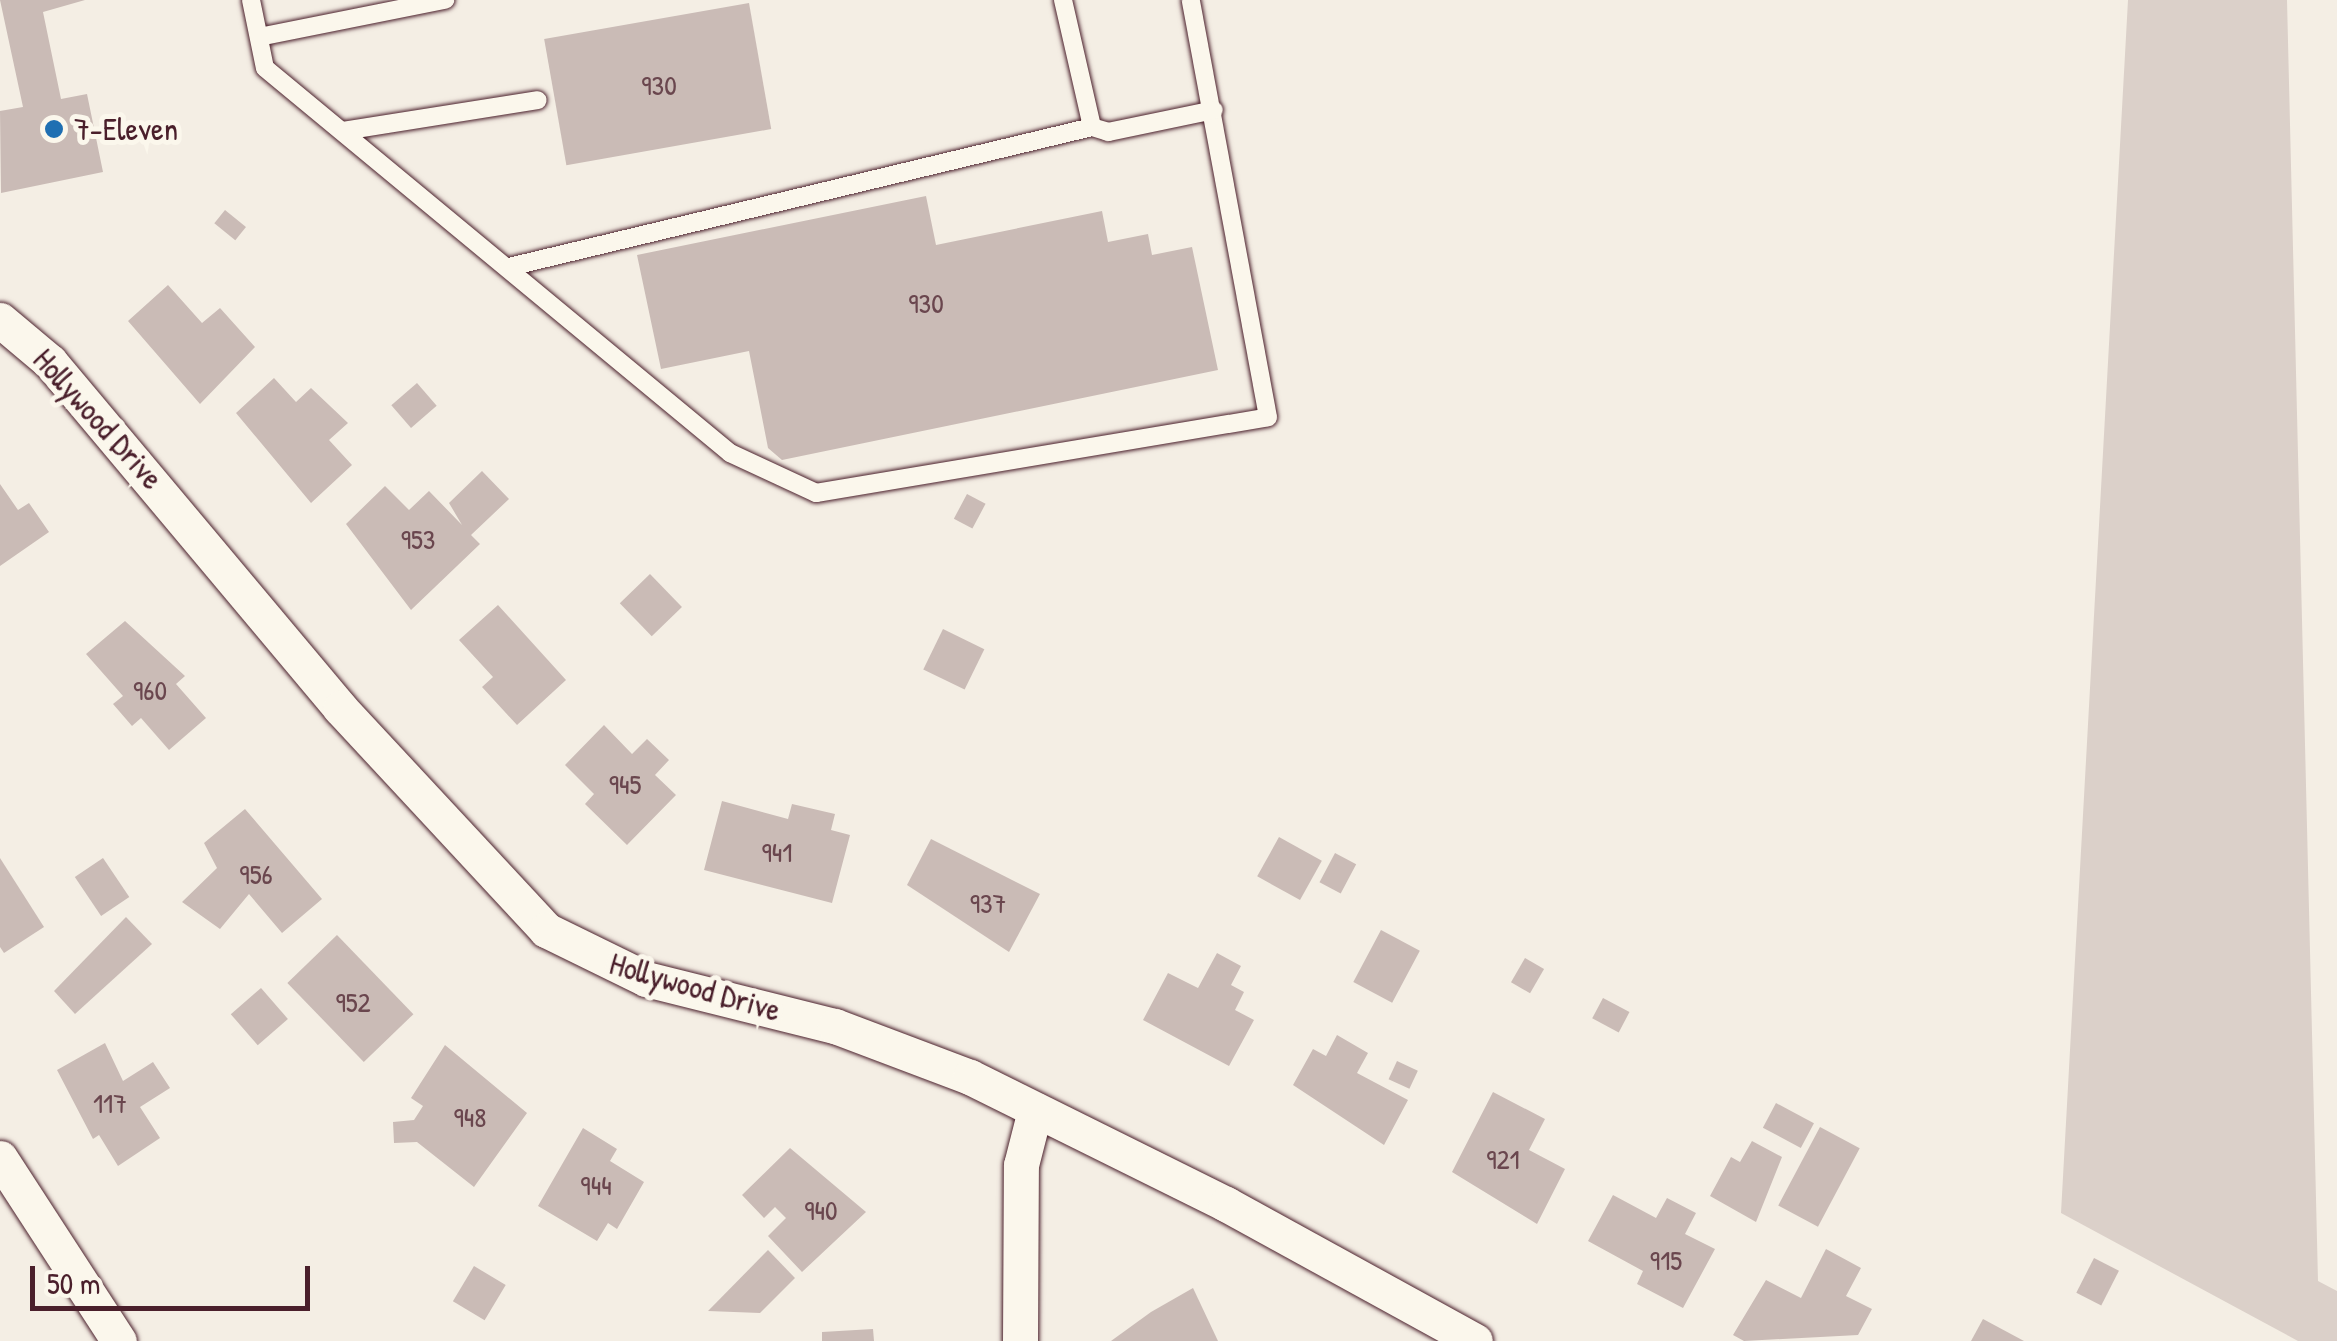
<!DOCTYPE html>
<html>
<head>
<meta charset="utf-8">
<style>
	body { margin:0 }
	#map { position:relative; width:2337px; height:1341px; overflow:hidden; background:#f4eee4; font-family:"Patrick Hand",sans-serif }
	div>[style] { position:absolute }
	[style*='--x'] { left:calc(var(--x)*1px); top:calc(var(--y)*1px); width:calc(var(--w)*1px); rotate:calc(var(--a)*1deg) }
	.green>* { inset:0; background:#dbd0c9 }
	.building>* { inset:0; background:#cabbb6; transform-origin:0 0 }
	.roads { filter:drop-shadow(0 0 2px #4a1f2b) drop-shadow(0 0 2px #4a1f2b) }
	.service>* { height:18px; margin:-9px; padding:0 9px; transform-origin:9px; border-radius:9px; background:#fbf7ec }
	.minor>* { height:35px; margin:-17.5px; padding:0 17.5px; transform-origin:17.5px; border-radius:17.5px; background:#fbf7ec }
	.dots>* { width:28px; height:28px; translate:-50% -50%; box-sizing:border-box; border:5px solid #fbf7ec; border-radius:50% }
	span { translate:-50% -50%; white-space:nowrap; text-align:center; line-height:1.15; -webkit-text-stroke:10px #fbf7ec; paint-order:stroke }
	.number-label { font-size:28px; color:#6a464e }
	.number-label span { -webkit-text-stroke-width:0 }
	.poi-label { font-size:32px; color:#4a1f2b }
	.left { translate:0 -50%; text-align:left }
	.street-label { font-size:32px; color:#4a1f2b }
	.scale { position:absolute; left:30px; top:1266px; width:280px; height:45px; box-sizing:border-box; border:5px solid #4a1f2b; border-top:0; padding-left:12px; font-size:30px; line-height:35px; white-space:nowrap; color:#4a1f2b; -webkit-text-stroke:8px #fbf7ec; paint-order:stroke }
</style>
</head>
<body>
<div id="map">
	<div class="green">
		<i style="clip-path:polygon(2128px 0,2287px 0,2318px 1281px,2337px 1291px,2337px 1341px,2298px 1341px,2061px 1213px)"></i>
	</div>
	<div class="building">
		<i style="clip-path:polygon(0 0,85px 0,43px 12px,61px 99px,87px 94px,103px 172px,1px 193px,0 111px,23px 107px)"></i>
		<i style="left:749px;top:3px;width:128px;height:208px;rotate:80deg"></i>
		<i style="clip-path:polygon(926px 196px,936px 245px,1102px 211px,1108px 242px,1148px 234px,1152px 255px,1192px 247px,1218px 370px,782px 460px,768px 448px,749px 351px,661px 369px,637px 255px)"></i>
		<i style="left:225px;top:210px;width:27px;height:17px;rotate:39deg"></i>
		<i style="clip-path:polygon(168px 285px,202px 323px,220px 308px,255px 347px,200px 404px,128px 321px)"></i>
		<i style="clip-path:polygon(274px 378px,296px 402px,311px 388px,348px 423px,329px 440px,352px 465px,311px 503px,236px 413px)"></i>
		<i style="left:417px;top:383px;width:30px;height:34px;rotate:49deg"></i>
		<i style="clip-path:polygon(482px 471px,509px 499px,471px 535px,480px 544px,411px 610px,346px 524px,385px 486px,409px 510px,429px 491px,462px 525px,449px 503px)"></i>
		<i style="clip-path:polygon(0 484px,18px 510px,29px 503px,49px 532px,0 566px)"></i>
		<i style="left:967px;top:494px;width:21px;height:28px;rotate:28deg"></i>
		<i style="left:650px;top:574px;width:46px;height:42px;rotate:46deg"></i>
		<i style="clip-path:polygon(498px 605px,566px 680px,517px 725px,482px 687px,493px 677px,459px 640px)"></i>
		<i style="clip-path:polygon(125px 621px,185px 676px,176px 684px,206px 718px,169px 750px,141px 718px,132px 726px,113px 704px,123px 696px,86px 654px)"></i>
		<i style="left:943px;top:629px;width:46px;height:45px;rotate:26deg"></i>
		<i style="clip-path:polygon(604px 725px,632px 754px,647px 739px,669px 760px,655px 775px,676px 795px,627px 845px,585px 804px,594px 794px,565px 765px)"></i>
		<i style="clip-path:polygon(722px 801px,788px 819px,792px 804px,835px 814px,831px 830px,850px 835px,832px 903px,704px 870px)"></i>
		<i style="clip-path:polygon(245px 809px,322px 899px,282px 933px,249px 894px,220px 929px,182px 902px,217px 868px,204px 843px)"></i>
		<i style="left:1279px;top:837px;width:49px;height:45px;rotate:29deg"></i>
		<i style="clip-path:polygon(931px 839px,1040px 894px,1009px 952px,907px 885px)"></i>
		<i style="left:1335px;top:853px;width:24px;height:33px;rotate:28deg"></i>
		<i style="clip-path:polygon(0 858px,44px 927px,4px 953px,0 947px)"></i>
		<i style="left:103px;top:858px;width:47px;height:34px;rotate:56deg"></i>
		<i style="clip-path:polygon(126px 917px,152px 944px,75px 1014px,54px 991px)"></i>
		<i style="left:1381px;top:930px;width:44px;height:59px;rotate:28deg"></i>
		<i style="left:337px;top:935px;width:110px;height:69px;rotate:46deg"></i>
		<i style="clip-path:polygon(1217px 953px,1241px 966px,1231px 985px,1244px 992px,1235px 1010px,1254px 1020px,1229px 1066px,1143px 1020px,1168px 973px,1198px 988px)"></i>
		<i style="left:1525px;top:958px;width:22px;height:28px;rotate:30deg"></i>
		<i style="left:261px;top:988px;width:41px;height:40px;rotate:49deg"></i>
		<i style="left:1603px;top:998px;width:30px;height:23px;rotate:28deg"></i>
		<i style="clip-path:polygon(1337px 1035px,1368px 1053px,1357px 1073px,1408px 1100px,1384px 1145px,1293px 1085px,1313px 1049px,1326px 1056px)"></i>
		<i style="clip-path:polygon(105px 1043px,123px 1081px,153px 1062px,170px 1088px,140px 1107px,160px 1138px,118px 1166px,99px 1135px,93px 1139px,57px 1070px)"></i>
		<i style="clip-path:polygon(445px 1045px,527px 1113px,474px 1187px,417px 1142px,394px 1143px,393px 1122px,414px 1120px,423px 1106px,411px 1098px)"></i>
		<i style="left:1397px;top:1061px;width:23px;height:20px;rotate:25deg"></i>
		<i style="clip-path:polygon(1493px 1092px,1545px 1119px,1529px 1150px,1565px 1169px,1537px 1224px,1452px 1172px)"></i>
		<i style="left:1776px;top:1103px;width:43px;height:28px;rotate:28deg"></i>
		<i style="left:1820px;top:1127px;width:45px;height:89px;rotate:28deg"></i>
		<i style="clip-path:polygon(583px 1128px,617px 1149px,610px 1161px,644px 1182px,617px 1229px,608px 1223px,597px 1241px,538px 1206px)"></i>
		<i style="clip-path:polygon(1752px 1141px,1782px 1157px,1756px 1222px,1710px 1196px,1731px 1157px,1740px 1162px)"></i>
		<i style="clip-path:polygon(790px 1148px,866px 1212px,802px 1272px,768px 1236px,786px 1218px,775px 1207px,764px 1218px,742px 1195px)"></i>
		<i style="clip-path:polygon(1613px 1195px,1656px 1218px,1667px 1198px,1696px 1213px,1685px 1234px,1715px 1249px,1683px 1308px,1637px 1284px,1643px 1271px,1588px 1241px)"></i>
		<i style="clip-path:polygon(1826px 1249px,1861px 1268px,1846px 1296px,1872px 1309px,1858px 1335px,1744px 1341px,1733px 1335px,1766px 1280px,1801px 1298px)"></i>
		<i style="clip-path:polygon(768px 1250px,795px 1278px,760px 1313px,708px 1311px)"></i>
		<i style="left:2094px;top:1258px;width:28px;height:39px;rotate:27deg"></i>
		<i style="left:474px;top:1266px;width:37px;height:41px;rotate:31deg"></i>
		<i style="clip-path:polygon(1193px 1288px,1218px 1341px,1111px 1341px,1151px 1312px)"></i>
		<i style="clip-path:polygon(1983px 1319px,2024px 1341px,1971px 1341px)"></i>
		<i style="clip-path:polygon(873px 1329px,874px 1341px,822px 1341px,822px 1332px)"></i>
	</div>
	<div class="roads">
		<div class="service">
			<i style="--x:251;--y:0;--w:69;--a:78.4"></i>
			<i style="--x:265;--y:68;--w:604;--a:39.62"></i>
			<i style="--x:730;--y:453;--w:95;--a:24.9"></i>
			<i style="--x:816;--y:493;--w:458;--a:-9.5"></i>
			<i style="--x:1268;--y:417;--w:424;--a:-100.5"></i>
			<i style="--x:1063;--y:0;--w:130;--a:77.1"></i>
			<i style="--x:1092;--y:127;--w:17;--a:17"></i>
			<i style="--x:1108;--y:132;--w:108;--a:-11.7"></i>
			<i style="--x:259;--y:37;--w:190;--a:-11.3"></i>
			<i style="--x:343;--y:131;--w:197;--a:-9"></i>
			<i style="--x:509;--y:267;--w:600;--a:-13.5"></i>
		</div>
		<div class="minor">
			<i style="--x:0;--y:320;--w:65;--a:40"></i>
			<i style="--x:50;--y:362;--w:451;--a:50"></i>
			<i style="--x:340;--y:708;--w:303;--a:47.1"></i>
			<i style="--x:546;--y:930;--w:111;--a:26.1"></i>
			<i style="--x:646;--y:979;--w:195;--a:14"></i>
			<i style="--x:835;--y:1026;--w:144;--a:20.7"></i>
			<i style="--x:970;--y:1077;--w:286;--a:26.4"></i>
			<i style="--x:1226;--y:1204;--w:284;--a:28.8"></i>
			<i style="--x:0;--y:1158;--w:218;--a:57"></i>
			<i style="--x:1020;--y:1341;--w:176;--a:-89.7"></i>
			<i style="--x:1021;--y:1165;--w:57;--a:-75.7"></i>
		</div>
	</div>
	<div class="dots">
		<i style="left:54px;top:129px;background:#1f6fb2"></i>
	</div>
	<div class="number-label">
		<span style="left:659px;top:85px">930</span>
		<span style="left:926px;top:303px">930</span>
		<span style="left:418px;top:539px">953</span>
		<span style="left:150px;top:690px">960</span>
		<span style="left:625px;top:784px">945</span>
		<span style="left:777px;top:852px">941</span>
		<span style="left:256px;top:874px">956</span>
		<span style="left:988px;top:903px">937</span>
		<span style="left:353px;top:1002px">952</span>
		<span style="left:110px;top:1103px">117</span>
		<span style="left:470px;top:1117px">948</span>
		<span style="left:1503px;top:1159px">921</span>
		<span style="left:596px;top:1185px">944</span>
		<span style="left:821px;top:1210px">940</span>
		<span style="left:1666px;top:1260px">915</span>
	</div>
	<div class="poi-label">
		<span class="left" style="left:74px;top:129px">7-Eleven</span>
	</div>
	<div class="street-label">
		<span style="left:98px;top:419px;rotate:48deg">Hollywood Drive</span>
		<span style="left:695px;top:987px;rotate:16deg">Hollywood Drive</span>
	</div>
	<div class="scale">50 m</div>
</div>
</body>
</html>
